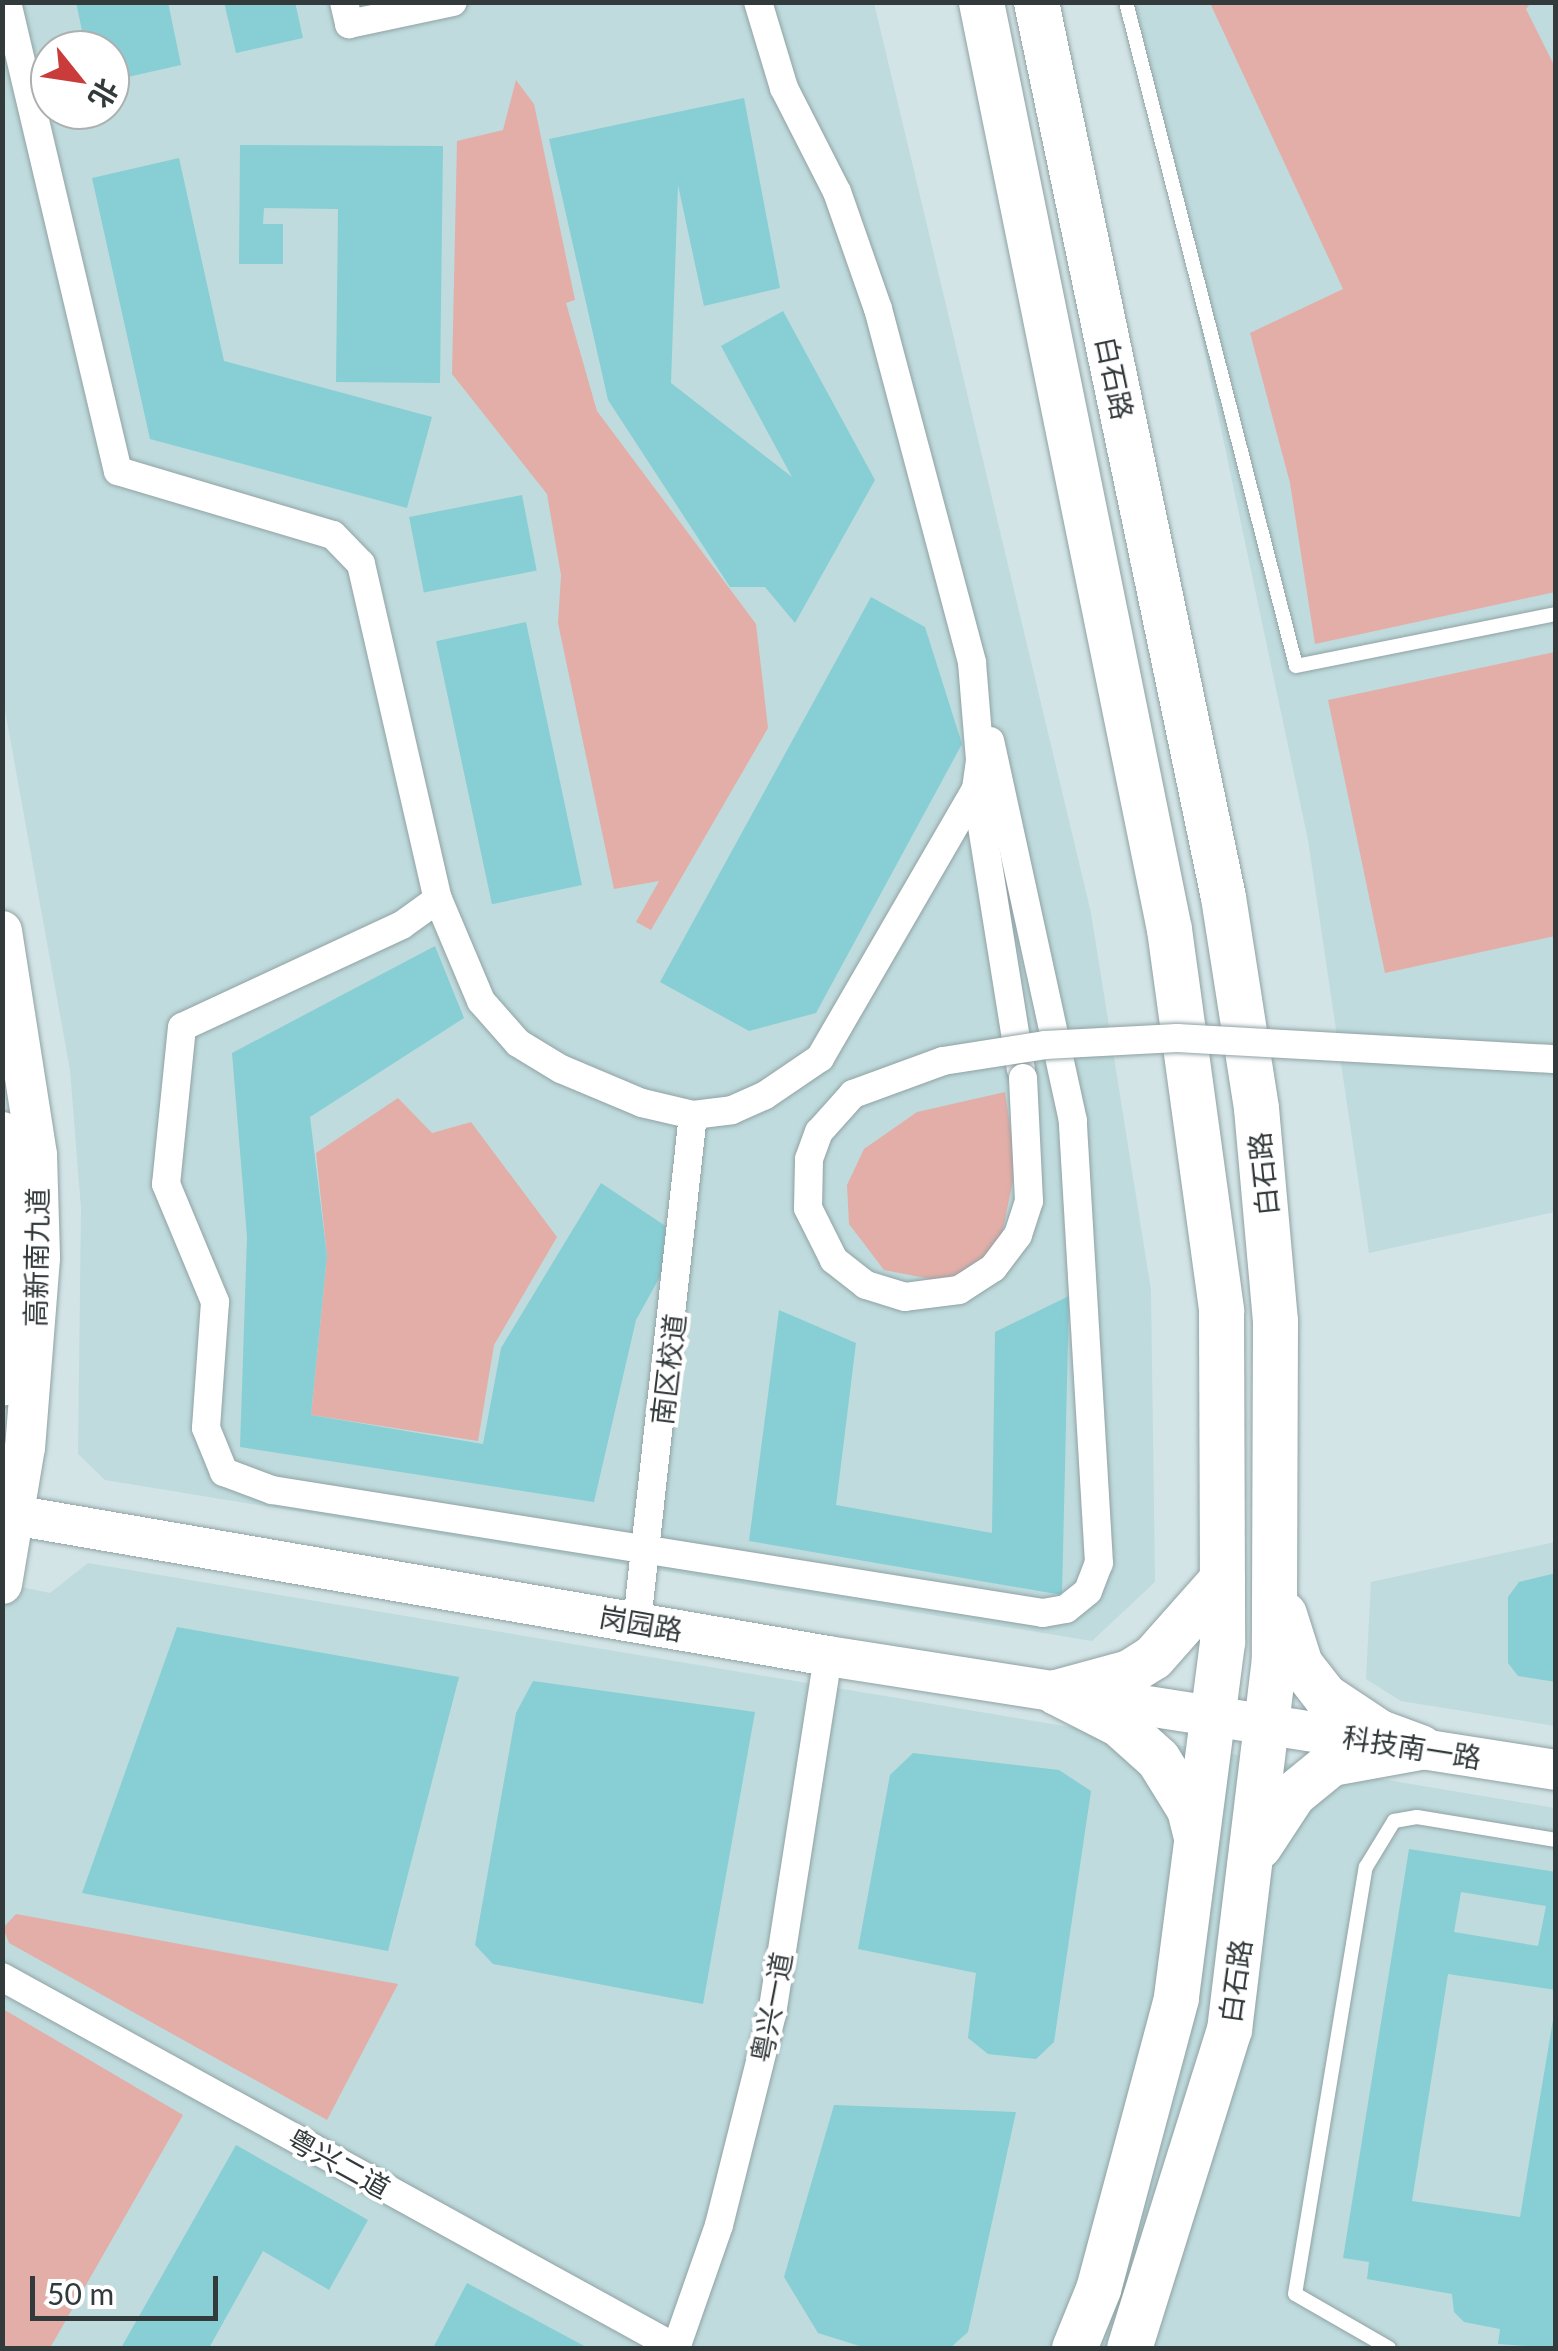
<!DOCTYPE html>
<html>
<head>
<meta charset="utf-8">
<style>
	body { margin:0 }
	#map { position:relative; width:1558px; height:2351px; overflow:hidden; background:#d2e4e6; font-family:Lato,"Noto Sans SC",sans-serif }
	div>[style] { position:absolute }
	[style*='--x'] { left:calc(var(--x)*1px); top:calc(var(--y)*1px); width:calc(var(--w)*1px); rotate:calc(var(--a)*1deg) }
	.built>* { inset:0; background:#bfdbdd }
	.green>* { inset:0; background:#e3aea8 }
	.building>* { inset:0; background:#87cfd5; transform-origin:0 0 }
	.roads { filter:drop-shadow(0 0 2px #91a2a4) drop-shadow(0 0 2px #91a2a4) }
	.lane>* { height:14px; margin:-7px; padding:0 7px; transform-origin:7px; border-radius:7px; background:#fff }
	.street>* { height:28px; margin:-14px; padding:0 14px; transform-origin:14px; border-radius:14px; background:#fff }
	.secondary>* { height:40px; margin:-20px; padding:0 20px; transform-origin:20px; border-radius:20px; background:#fff }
	.primary>* { height:45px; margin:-22.5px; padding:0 22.5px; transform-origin:22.5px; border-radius:22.5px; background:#fff }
	.bridges { filter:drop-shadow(0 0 2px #91a2a4) drop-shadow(0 0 2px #91a2a4) }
	.street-bridge>* { height:28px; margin:-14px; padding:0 14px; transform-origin:14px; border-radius:14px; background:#fff }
	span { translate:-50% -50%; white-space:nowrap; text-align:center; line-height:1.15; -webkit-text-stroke:8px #fff; paint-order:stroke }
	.street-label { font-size:28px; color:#333a3b }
	.frame { position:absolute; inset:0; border:5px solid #333a3b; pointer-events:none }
	.north { position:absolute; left:30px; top:30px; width:100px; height:100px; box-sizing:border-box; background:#fff; border:2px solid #adb0b1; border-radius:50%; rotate:120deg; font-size:28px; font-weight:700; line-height:40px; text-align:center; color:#333a3b }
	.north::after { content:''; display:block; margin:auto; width:35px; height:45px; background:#ca3b3b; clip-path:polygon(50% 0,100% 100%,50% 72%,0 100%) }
	.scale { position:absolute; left:30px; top:2276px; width:188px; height:45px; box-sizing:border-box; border:5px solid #333a3b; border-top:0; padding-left:12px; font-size:30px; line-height:35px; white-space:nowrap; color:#333a3b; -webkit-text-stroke:8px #fff; paint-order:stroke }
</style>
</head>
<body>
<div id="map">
	<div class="built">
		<i style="clip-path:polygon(evenodd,2px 3px,874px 3px,1091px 913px,1151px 1290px,1155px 1582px,1092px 1641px,105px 1480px,78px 1454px,81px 1208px,70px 1070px,3px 699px,2px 3px,50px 50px,110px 50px,110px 110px,50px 110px,50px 50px)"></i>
		<i style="clip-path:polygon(1131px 3px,1555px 3px,1555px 1212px,1369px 1253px,1308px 840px)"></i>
		<i style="clip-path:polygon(1555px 1542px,1555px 1726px,1401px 1701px,1366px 1679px,1371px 1582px)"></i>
		<i style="clip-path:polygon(88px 1563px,1555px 1808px,1555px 2348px,3px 2348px,2px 1583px,50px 1593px)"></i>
	</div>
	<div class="green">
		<i style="clip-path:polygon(1210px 3px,1531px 3px,1526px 9px,1556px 69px,1555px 592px,1315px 644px,1290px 483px,1250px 333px,1343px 289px)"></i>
		<i style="clip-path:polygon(516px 80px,534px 104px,575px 300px,566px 303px,597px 411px,756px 624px,768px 728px,651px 930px,636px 922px,659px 881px,614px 889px,558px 623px,561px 575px,547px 494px,452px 374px,457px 141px,503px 130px)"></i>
		<i style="clip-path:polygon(1555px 652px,1555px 936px,1385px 973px,1328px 700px)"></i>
		<i style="clip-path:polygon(1005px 1092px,1016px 1166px,1002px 1234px,978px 1265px,941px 1281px,884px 1270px,849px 1224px,847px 1185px,864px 1149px,917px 1112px)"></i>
		<i style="clip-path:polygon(398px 1098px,432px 1133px,471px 1122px,557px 1237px,494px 1345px,478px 1441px,311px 1415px,327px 1256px,316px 1153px)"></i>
		<i style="clip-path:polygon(16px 1914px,398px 1984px,327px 2120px,9px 1943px,3px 1928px)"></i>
		<i style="clip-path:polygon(3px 2009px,183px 2115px,50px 2348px,3px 2348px)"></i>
	</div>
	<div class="building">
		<i style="clip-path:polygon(76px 2px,168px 2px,181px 65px,110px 81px,110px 50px,86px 50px)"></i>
		<i style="clip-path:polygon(224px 2px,295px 2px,303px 38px,236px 53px)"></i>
		<i style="clip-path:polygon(744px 98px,780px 288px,704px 306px,678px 185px,671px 383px,792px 477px,721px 346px,783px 311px,875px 480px,795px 623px,765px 587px,730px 587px,608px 400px,549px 139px)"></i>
		<i style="clip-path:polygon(240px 145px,443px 146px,440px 383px,336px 382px,338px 209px,264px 208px,263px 224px,283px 224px,283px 264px,239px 264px)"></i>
		<i style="clip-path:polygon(179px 158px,224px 361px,432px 417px,407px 508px,150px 439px,92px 178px)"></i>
		<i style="left:522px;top:495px;width:77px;height:115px;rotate:79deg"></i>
		<i style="clip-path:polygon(871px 597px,925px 627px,962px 744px,816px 1013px,749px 1031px,660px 982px)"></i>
		<i style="left:526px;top:622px;width:269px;height:92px;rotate:78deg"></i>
		<i style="clip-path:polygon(435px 946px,464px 1018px,310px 1117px,327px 1256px,311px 1415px,483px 1444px,501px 1348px,601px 1183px,682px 1237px,636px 1320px,594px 1502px,240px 1447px,247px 1237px,232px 1053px)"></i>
		<i style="clip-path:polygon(1069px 1296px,1062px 1595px,749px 1541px,779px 1310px,856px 1343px,836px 1505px,992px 1533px,995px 1332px)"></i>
		<i style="clip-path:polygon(1556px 1573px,1556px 1682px,1518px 1676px,1508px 1663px,1508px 1597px,1519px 1582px)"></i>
		<i style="clip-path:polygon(177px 1627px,459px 1677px,388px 1951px,82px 1893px)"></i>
		<i style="clip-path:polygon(533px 1681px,755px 1712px,703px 2004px,493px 1964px,475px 1945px,516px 1713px)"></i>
		<i style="clip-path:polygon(913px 1753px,1059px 1770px,1091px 1791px,1054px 2042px,1036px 2059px,988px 2054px,968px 2038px,976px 1973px,858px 1949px,890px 1775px)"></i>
		<i style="clip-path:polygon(evenodd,1409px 1849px,1556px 1872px,1556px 1990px,1448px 1974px,1412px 2201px,1520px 2217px,1556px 2002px,1556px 2348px,1498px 2344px,1500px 2329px,1464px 2322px,1454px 2312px,1452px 2294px,1367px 2279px,1369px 2262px,1343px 2258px,1409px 1849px,1461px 1892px,1546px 1906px,1538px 1946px,1454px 1932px,1461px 1892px)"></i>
		<i style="clip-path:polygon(834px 2105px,1016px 2112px,968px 2332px,950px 2348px,866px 2348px,818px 2333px,784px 2277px)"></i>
		<i style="clip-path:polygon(236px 2145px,368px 2220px,329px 2290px,263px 2251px,209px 2348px,121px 2348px)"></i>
		<i style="clip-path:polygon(467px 2283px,588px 2348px,433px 2348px)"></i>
	</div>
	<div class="roads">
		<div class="lane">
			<i style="--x:1126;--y:2;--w:685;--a:75.64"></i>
			<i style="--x:1296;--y:666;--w:265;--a:-11.3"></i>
			<i style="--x:1389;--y:2348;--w:108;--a:-150.1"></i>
			<i style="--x:1295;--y:2294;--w:433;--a:-80.6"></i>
			<i style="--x:1366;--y:1867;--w:54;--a:-58.7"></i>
			<i style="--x:1394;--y:1821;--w:23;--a:-10"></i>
			<i style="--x:1417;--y:1817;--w:141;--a:9.4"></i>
		</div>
		<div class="street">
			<i style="--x:7;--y:2;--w:482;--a:76.7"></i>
			<i style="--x:118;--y:471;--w:224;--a:16.6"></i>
			<i style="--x:333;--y:535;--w:40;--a:46"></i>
			<i style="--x:361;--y:564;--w:344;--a:77.1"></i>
			<i style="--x:438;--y:899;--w:111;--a:67.1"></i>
			<i style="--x:481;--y:1001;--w:56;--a:48.6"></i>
			<i style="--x:518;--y:1043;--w:50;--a:31.2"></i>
			<i style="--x:561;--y:1069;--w:88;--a:22.8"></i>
			<i style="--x:642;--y:1103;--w:52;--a:13.2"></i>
			<i style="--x:693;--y:1115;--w:39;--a:-7"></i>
			<i style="--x:732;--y:1110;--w:35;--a:-24"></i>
			<i style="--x:764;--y:1096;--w:68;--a:-34.2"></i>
			<i style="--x:820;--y:1058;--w:311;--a:-59.9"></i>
			<i style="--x:976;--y:789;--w:29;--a:-82"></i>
			<i style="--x:980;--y:760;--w:98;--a:-94.7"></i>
			<i style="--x:972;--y:662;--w:365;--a:-104.9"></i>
			<i style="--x:878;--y:309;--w:124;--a:-109.3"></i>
			<i style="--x:837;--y:192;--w:117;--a:-117"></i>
			<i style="--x:784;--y:88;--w:90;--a:-106.8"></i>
			<i style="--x:344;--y:2;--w:23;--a:77"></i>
			<i style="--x:349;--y:24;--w:106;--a:-11.9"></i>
			<i style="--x:976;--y:789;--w:284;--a:80.9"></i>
			<i style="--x:438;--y:899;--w:44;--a:144.2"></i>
			<i style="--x:402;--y:925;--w:242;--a:155.1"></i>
			<i style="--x:182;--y:1027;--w:158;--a:95.8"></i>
			<i style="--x:166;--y:1184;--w:128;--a:67.4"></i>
			<i style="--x:215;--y:1302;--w:126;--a:94.1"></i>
			<i style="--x:206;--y:1428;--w:48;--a:67.8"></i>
			<i style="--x:224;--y:1472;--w:51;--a:20.6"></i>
			<i style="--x:272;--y:1490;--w:781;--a:9.06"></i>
			<i style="--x:1043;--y:1613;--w:23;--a:-10"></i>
			<i style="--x:1066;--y:1609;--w:28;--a:-39"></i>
			<i style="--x:1088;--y:1591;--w:30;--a:-69"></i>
			<i style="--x:1099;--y:1563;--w:443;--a:-93.4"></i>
			<i style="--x:1073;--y:1121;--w:389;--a:-102.3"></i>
			<i style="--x:637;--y:1622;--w:510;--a:-83.7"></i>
			<i style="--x:2;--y:1977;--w:769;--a:28.83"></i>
			<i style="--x:676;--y:2348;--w:130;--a:-70.7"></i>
			<i style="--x:719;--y:2225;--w:218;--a:-75.9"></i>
			<i style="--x:772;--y:2014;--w:362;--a:-81.1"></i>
		</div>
		<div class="secondary">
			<i style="--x:2;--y:931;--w:227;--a:81.1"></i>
			<i style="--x:37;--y:1155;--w:103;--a:88.3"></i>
			<i style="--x:40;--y:1258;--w:190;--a:94.5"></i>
			<i style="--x:25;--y:1447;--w:139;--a:99.5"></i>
			<i style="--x:2;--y:1132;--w:127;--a:86.8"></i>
			<i style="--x:9;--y:1259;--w:127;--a:93.2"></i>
			<i style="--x:2;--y:1513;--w:838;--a:9.82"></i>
			<i style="--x:828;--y:1656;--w:737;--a:8.9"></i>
		</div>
		<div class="primary">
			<i style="--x:981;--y:2;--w:946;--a:78.54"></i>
			<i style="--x:1169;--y:929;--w:385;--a:82.2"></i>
			<i style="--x:1221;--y:1310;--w:332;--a:89.8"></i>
			<i style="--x:1222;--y:1642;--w:359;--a:97.4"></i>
			<i style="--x:1176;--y:1998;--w:301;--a:105"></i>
			<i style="--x:1098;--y:2289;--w:64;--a:112.1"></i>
			<i style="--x:1036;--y:2;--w:914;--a:78.2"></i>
			<i style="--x:1223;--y:897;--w:214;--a:81.1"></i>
			<i style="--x:1256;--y:1108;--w:213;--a:84.9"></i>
			<i style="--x:1275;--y:1320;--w:338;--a:90.2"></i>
			<i style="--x:1274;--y:1658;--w:374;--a:96.9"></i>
			<i style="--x:1229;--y:2029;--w:334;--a:107.4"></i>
			<i style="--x:1284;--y:1614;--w:52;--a:72.3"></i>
			<i style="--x:1300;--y:1664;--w:41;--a:52"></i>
			<i style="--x:1325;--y:1696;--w:65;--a:33.7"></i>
			<i style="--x:1379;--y:1732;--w:44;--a:20.1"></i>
			<i style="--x:1056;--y:1692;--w:71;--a:26.9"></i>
			<i style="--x:1119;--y:1724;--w:52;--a:41.9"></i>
			<i style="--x:1158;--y:1759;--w:59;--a:58.2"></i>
			<i style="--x:1189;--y:1809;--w:30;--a:76"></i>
			<i style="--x:1056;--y:1692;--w:76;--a:-15.3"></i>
			<i style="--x:1129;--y:1672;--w:28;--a:-32"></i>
			<i style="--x:1153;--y:1657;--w:104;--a:-48.5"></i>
			<i style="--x:1259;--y:1846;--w:62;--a:-56.8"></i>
			<i style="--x:1293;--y:1794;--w:49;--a:-39.2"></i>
			<i style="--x:1331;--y:1763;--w:84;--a:-10.2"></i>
		</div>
	</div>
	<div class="bridges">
		<div class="street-bridge">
			<i style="--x:1023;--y:1078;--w:123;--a:87.2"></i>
			<i style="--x:1029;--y:1201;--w:36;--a:108"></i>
			<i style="--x:1018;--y:1235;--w:41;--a:127.1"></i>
			<i style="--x:993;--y:1268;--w:40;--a:147.1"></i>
			<i style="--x:959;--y:1290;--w:54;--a:172.6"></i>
			<i style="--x:905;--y:1297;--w:41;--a:-162.9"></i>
			<i style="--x:866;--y:1285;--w:41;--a:-142"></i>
			<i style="--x:834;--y:1260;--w:58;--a:-116.6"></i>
			<i style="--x:808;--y:1208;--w:49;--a:-88.8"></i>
			<i style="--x:809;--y:1159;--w:29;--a:-70"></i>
			<i style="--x:819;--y:1132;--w:51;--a:-48.2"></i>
			<i style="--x:853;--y:1094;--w:96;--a:-20.1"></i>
			<i style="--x:943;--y:1061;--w:103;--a:-8.9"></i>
			<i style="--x:1045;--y:1045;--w:132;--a:-3"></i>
			<i style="--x:1177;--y:1038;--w:380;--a:3.2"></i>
		</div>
	</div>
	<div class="street-label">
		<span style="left:1115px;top:378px;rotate:78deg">白石路</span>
		<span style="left:1263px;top:1174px;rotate:-96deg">白石路</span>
		<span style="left:36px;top:1257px;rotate:-89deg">高新南九道</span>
		<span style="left:668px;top:1369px;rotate:-83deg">南区校道</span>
		<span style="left:641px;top:1623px;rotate:10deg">岗园路</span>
		<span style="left:1412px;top:1747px;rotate:9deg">科技南一路</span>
		<span style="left:1235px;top:1981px;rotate:-82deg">白石路</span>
		<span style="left:771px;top:2007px;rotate:-79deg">粤兴一道</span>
		<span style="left:339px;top:2163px;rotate:29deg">粤兴二道</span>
	</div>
	<div class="frame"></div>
	<div class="north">北</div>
	<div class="scale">50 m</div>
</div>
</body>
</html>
